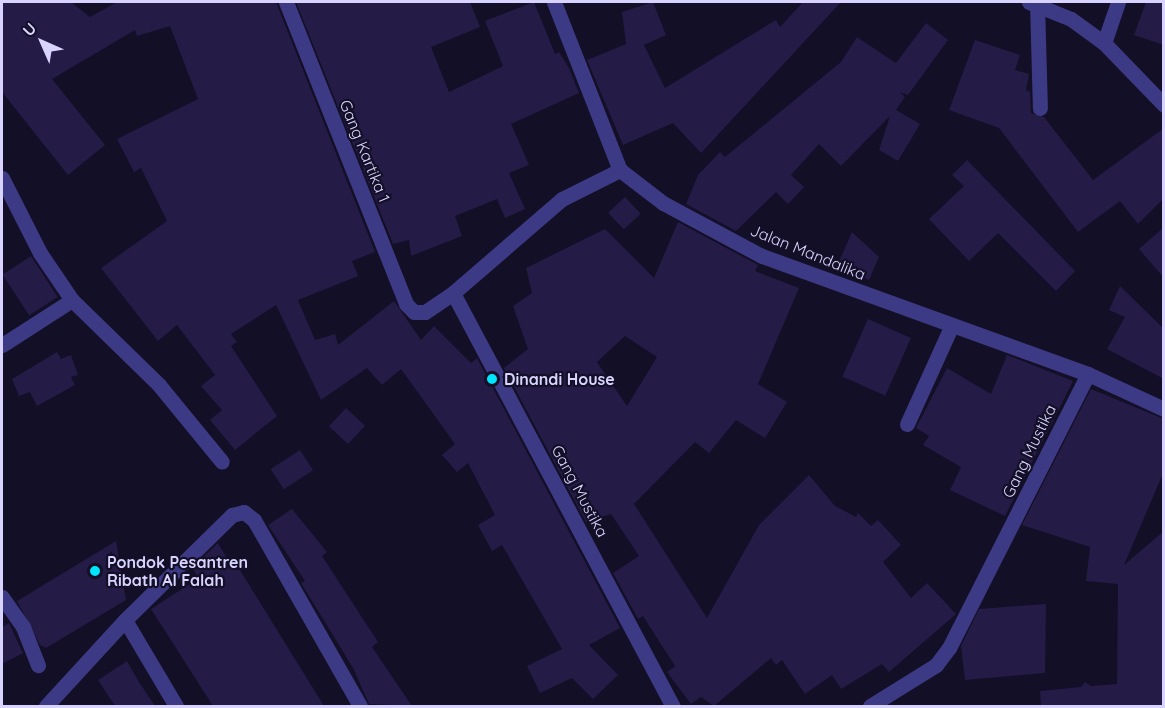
<!DOCTYPE html>
<html>
<head>
<meta charset="utf-8">
<style>
	body { margin:0 }
	#map { position:relative; width:1165px; height:708px; overflow:hidden; background:#130f26; font-family:Quicksand,sans-serif }
	div>[style] { position:absolute }
	[style*='--x'] { left:calc(var(--x)*1px); top:calc(var(--y)*1px); width:calc(var(--w)*1px); rotate:calc(var(--a)*1deg) }
	.building>* { inset:0; background:#241b47; transform-origin:0 0 }
	.minor>* { height:15px; margin:-7.5px; padding:0 7.5px; transform-origin:7.5px; border-radius:7.5px; background:#3d3a85 }
	.dots>* { width:16px; height:16px; translate:-50% -50%; box-sizing:border-box; border:3px solid #130f26; border-radius:50% }
	span { translate:-50% -50%; white-space:nowrap; text-align:center; line-height:1.15; -webkit-text-stroke:4.5px #130f26; paint-order:stroke }
	.street-label { font-size:16px; color:#d9d4ff }
	.poi-label { font-size:16px; color:#d9d4ff; font-weight:700 }
	.left { translate:0 -50%; text-align:left }
	.frame { position:absolute; inset:0; border:3px solid #d9d4ff; pointer-events:none }
	.north { position:absolute; left:12px; top:12px; width:60px; height:60px; -webkit-text-stroke:4px #130f26; paint-order:stroke; rotate:315deg; font-size:16px; font-weight:700; line-height:24px; text-align:center; color:#d9d4ff }
	.north::after { content:''; display:block; margin:auto; width:21px; height:27px; background:#d9d4ff; clip-path:polygon(50% 0,100% 100%,50% 72%,0 100%) }
</style>
</head>
<body>
<div id="map">
	<div class="building">
		<i style="clip-path:polygon(2px 2px,71px 2px,90px 17px,117px 2px,276px 2px,375px 252px,352px 261px,358px 276px,298px 300px,315px 340px,335px 334px,338px 345px,394px 301px,421px 340px,434px 326px,471px 363px,477px 358px,620px 628px,589px 645px,618px 675px,593px 699px,572px 678px,540px 693px,527px 666px,562px 649px,502px 545px,492px 551px,478px 525px,495px 515px,468px 463px,457px 472px,442px 455px,455px 444px,401px 369px,382px 385px,367px 368px,321px 400px,276px 305px,231px 334px,237px 342px,231px 346px,277px 416px,235px 450px,210px 420px,222px 410px,201px 386px,215px 375px,177px 325px,158px 341px,101px 268px,167px 221px,141px 168px,134px 172px,117px 139px,198px 99px,170px 26px,137px 36px,135px 30px,52px 79px,105px 145px,68px 175px,2px 92px)"></i>
		<i style="clip-path:polygon(296px 2px,470px 2px,480px 27px,431px 47px,449px 92px,503px 66px,485px 21px,534px 2px,555px 54px,559px 52px,569px 68px,579px 93px,511px 124px,529px 165px,509px 173px,525px 209px,505px 218px,497px 199px,455px 216px,462px 236px,411px 256px,409px 240px,393px 244px)"></i>
		<i style="clip-path:polygon(653px 2px,666px 35px,644px 45px,665px 88px,776px 20px,780px 27px,803px 2px,841px 2px,701px 153px,673px 123px,623px 145px,587px 60px,626px 44px,622px 12px)"></i>
		<i style="clip-path:polygon(1146px 2px,1164px 2px,1164px 45px,1134px 35px)"></i>
		<i style="clip-path:polygon(926px 23px,948px 40px,908px 95px,900px 92px,905px 97px,896px 110px,920px 124px,898px 161px,879px 150px,890px 116px,841px 166px,819px 144px,791px 175px,804px 187px,788px 204px,776px 192px,736px 231px,686px 204px,698px 175px,720px 152px,725px 157px,841px 62px,857px 37px,896px 63px)"></i>
		<i style="clip-path:polygon(975px 40px,1020px 55px,1015px 70px,1029px 74px,1026px 90px,1030px 92px,1031px 113px,1044px 117px,1093px 180px,1164px 128px,1164px 198px,1138px 224px,1120px 201px,1078px 232px,999px 128px,949px 110px)"></i>
		<i style="clip-path:polygon(967px 160px,1075px 271px,1056px 291px,998px 233px,969px 261px,929px 219px,964px 186px,952px 175px)"></i>
		<i style="left:625px;top:197px;width:23px;height:23px;rotate:47deg"></i>
		<i style="clip-path:polygon(evenodd,678px 222px,758px 265px,755px 271px,799px 288px,758px 384px,787px 402px,765px 438px,736px 420px,709px 453px,695px 442px,634px 504px,707px 618px,759px 525px,809px 475px,835px 506px,856px 517px,858px 513px,871px 526px,878px 520px,901px 545px,883px 562px,911px 598px,927px 583px,956px 614px,889px 672px,882px 664px,841px 689px,832px 675px,805px 694px,782px 660px,776px 665px,771px 658px,714px 706px,701px 697px,691px 704px,667px 672px,675px 666px,643px 616px,638px 619px,613px 573px,639px 556px,611px 514px,586px 522px,504px 368px,528px 349px,513px 306px,532px 293px,526px 268px,605px 229px,654px 278px,678px 222px,625px 336px,657px 357px,627px 406px,597px 362px,625px 336px)"></i>
		<i style="clip-path:polygon(1164px 227px,1164px 278px,1139px 249px)"></i>
		<i style="clip-path:polygon(852px 232px,879px 257px,869px 280px,837px 266px)"></i>
		<i style="left:31px;top:256px;width:49px;height:34px;rotate:57deg"></i>
		<i style="clip-path:polygon(1120px 286px,1164px 329px,1164px 379px,1107px 349px,1125px 317px,1109px 310px)"></i>
		<i style="left:868px;top:319px;width:47px;height:63px;rotate:24deg"></i>
		<i style="clip-path:polygon(57px 352px,61px 359px,71px 355px,78px 375px,71px 377px,75px 385px,37px 406px,30px 392px,19px 396px,12px 379px)"></i>
		<i style="clip-path:polygon(1007px 355px,1073px 381px,1005px 516px,950px 490px,961px 467px,923px 445px,929px 436px,916px 428px,947px 368px,991px 394px)"></i>
		<i style="clip-path:polygon(1091px 389px,1164px 419px,1164px 471px,1124px 565px,1164px 531px,1164px 706px,1041px 706px,1040px 691px,1081px 687px,1085px 682px,1091px 686px,1117px 684px,1118px 584px,1086px 581px,1090px 547px,1022px 525px)"></i>
		<i style="left:346px;top:408px;width:26px;height:25px;rotate:43deg"></i>
		<i style="left:300px;top:450px;width:24px;height:35px;rotate:57deg"></i>
		<i style="clip-path:polygon(292px 509px,327px 552px,322px 556px,378px 642px,372px 647px,412px 706px,369px 704px,353px 668px,301px 583px,305px 581px,268px 525px)"></i>
		<i style="clip-path:polygon(116px 541px,126px 600px,46px 648px,40px 645px,17px 601px)"></i>
		<i style="clip-path:polygon(218px 543px,234px 570px,238px 567px,324px 706px,213px 706px,151px 609px,199px 578px,192px 568px)"></i>
		<i style="clip-path:polygon(1046px 604px,1045px 673px,965px 680px,961px 646px,979px 609px)"></i>
		<i style="clip-path:polygon(9px 623px,23px 653px,2px 664px,2px 627px)"></i>
		<i style="clip-path:polygon(127px 661px,139px 682px,155px 706px,115px 706px,98px 680px)"></i>
	</div>
	<div class="minor">
		<i style="--x:286;--y:2;--w:325;--a:68.3"></i>
		<i style="--x:406;--y:304;--w:11;--a:45"></i>
		<i style="--x:414;--y:312;--w:11;--a:0"></i>
		<i style="--x:425;--y:312;--w:34;--a:-34"></i>
		<i style="--x:453;--y:293;--w:144;--a:-40.8"></i>
		<i style="--x:562;--y:199;--w:65;--a:-26.6"></i>
		<i style="--x:554;--y:2;--w:180;--a:68.6"></i>
		<i style="--x:620;--y:170;--w:54;--a:37.5"></i>
		<i style="--x:663;--y:203;--w:112;--a:28.2"></i>
		<i style="--x:762;--y:256;--w:347;--a:19.9"></i>
		<i style="--x:1088;--y:374;--w:84;--a:24.7"></i>
		<i style="--x:1029;--y:2;--w:45;--a:22"></i>
		<i style="--x:1071;--y:19;--w:41;--a:36"></i>
		<i style="--x:1104;--y:43;--w:86;--a:45.9"></i>
		<i style="--x:1037;--y:3;--w:105;--a:88.4"></i>
		<i style="--x:1104;--y:43;--w:43;--a:-71.1"></i>
		<i style="--x:2;--y:178;--w:84;--a:63.1"></i>
		<i style="--x:40;--y:253;--w:57;--a:55.8"></i>
		<i style="--x:72;--y:300;--w:83;--a:147.3"></i>
		<i style="--x:453;--y:293;--w:468;--a:62"></i>
		<i style="--x:72;--y:300;--w:122;--a:44.3"></i>
		<i style="--x:159;--y:385;--w:99;--a:50.7"></i>
		<i style="--x:907;--y:424;--w:107;--a:-65.6"></i>
		<i style="--x:2;--y:597;--w:37;--a:55"></i>
		<i style="--x:23;--y:627;--w:41;--a:68.5"></i>
		<i style="--x:125;--y:620;--w:100;--a:59.3"></i>
		<i style="--x:46;--y:706;--w:117;--a:-47.4"></i>
		<i style="--x:125;--y:620;--w:150;--a:-44.5"></i>
		<i style="--x:232;--y:515;--w:12;--a:-14"></i>
		<i style="--x:244;--y:512;--w:13;--a:39"></i>
		<i style="--x:254;--y:520;--w:214;--a:60.3"></i>
		<i style="--x:870;--y:706;--w:78;--a:-31.8"></i>
		<i style="--x:936;--y:665;--w:21;--a:-53"></i>
		<i style="--x:949;--y:648;--w:307;--a:-63.1"></i>
	</div>
	<div class="dots">
		<i style="left:492px;top:379px;background:#00e5ff"></i>
		<i style="left:95px;top:571px;background:#00e5ff"></i>
	</div>
	<div class="street-label">
		<span style="left:365px;top:151px;rotate:68deg">Gang Kartika 1</span>
		<span style="left:808px;top:252px;rotate:22deg">Jalan Mandalika</span>
		<span style="left:1029px;top:451px;rotate:-64deg">Gang Mustika</span>
		<span style="left:580px;top:491px;rotate:62deg">Gang Mustika</span>
	</div>
	<div class="poi-label">
		<span class="left" style="left:504px;top:379px">Dinandi House</span>
		<span class="left" style="left:107px;top:571px">Pondok Pesantren<br>Ribath Al Falah</span>
	</div>
	<div class="frame"></div>
	<div class="north">U</div>
</div>
</body>
</html>
